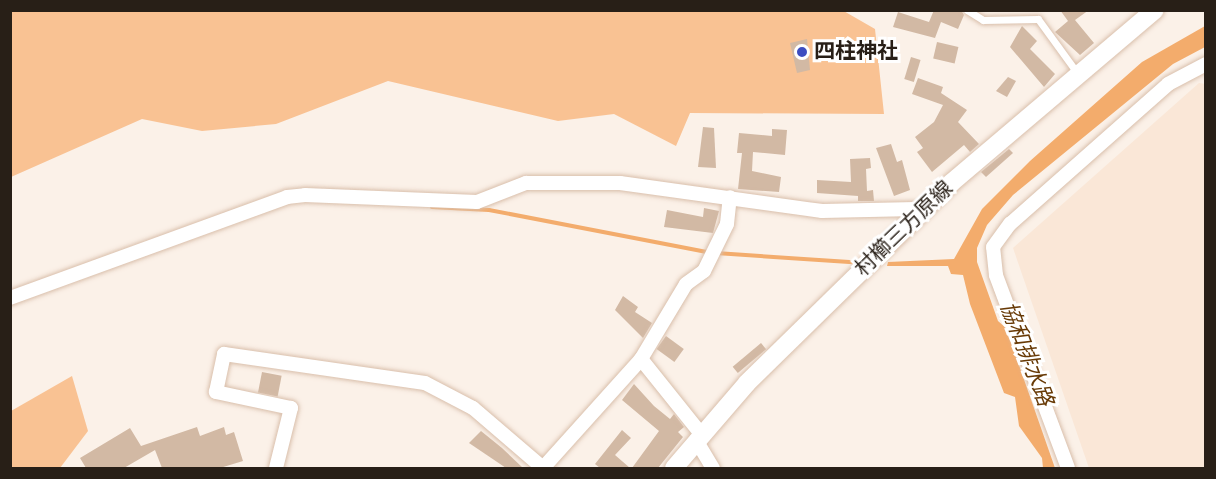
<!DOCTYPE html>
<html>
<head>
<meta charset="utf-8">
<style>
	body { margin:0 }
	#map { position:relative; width:1216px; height:479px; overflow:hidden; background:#fbf1e8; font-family:"Varela Round","Noto Sans JP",sans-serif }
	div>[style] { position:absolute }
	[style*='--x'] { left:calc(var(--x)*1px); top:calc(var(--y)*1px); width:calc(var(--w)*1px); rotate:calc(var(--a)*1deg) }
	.built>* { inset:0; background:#fae7d7 }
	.green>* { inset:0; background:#f9c293 }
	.water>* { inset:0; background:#f3ac6c }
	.stream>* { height:4px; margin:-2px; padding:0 2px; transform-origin:2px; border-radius:2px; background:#f3ac6c }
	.building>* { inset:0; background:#d2b9a4; transform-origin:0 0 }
	.roads { filter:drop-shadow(0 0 2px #d9bfab) drop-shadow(0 0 2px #d9bfab) }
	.service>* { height:7px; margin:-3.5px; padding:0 3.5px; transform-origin:3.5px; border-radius:3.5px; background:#fff }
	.minor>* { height:14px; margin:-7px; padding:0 7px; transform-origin:7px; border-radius:7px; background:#fff }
	.secondary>* { height:18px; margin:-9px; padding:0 9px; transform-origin:9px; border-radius:9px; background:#fff }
	.dots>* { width:16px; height:16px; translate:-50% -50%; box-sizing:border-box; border:3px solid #fff; border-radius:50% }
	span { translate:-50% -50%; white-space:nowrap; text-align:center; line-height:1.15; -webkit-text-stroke:6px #fff; paint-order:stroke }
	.poi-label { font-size:21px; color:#281f17; font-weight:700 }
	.left { translate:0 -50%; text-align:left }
	.street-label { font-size:21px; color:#281f17 }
	.water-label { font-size:22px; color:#683a06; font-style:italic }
	.frame { position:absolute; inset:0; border:12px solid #281f17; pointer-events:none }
</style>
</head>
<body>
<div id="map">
	<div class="built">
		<i style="clip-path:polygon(1199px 83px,1206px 84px,1205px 468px,1089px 468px,1013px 248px)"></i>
	</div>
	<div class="green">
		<i style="clip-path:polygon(842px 10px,875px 29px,884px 114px,690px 113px,676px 146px,614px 114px,558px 121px,388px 81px,276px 124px,202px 131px,142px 119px,11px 177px,11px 11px)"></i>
		<i style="clip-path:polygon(72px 376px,88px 431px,60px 468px,11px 468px,11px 411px)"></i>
	</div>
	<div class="water">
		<i style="clip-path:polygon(1205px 26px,1205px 47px,1173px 64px,1013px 195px,987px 225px,977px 248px,977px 262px,998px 321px,1006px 328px,1055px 468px,1043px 468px,1042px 458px,1019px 426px,1015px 397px,1004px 393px,970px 304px,963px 275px,951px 274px,948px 266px,887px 266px,888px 262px,954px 259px,982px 209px,1030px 161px,1142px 62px)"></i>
	</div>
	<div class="stream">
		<i style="--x:432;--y:207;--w:57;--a:3"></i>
		<i style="--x:489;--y:210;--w:223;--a:10.9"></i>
		<i style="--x:716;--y:253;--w:145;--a:3.9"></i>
	</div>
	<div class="building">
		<i style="clip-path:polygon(934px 10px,961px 10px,964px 15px,958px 29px,941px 22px,935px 38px,893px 27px,898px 12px,929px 22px)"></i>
		<i style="clip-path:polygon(1060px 10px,1089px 10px,1075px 20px,1094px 43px,1080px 55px,1055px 32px,1068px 21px)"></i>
		<i style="clip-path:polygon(1022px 26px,1037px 41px,1030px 49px,1055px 74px,1044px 87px,1010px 47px)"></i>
		<i style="clip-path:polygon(807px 39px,810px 70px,797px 73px,790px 43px)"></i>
		<i style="left:937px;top:42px;width:22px;height:17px;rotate:13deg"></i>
		<i style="left:911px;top:57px;width:10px;height:23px;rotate:17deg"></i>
		<i style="clip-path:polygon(1008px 77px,1016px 81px,1007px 97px,996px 91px)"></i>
		<i style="clip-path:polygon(918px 78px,943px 87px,941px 93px,967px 110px,958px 122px,979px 144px,970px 152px,964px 145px,932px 172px,917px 152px,923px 148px,915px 137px,934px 122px,943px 105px,912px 94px)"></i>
		<i style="clip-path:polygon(703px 127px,714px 128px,716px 168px,698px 167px)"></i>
		<i style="clip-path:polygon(772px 129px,787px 130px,785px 155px,753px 152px,752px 171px,781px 177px,779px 192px,738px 189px,742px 153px,737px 153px,739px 133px,772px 136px)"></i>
		<i style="clip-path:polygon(891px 144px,897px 162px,902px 160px,910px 190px,894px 196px,876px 148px)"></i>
		<i style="clip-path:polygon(1009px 149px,1013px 153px,986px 177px,981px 172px)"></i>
		<i style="clip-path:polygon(870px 158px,871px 168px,866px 169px,867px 191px,873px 190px,874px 201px,858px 201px,858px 196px,817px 193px,817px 180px,851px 182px,850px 159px)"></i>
		<i style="clip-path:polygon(704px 208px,719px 211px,713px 233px,664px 227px,667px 210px,703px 217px)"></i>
		<i style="clip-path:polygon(623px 296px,638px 307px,635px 312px,652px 323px,643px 338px,615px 310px)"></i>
		<i style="left:666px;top:336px;width:22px;height:16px;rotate:36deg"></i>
		<i style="left:761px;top:343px;width:8px;height:37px;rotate:50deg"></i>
		<i style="left:262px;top:372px;width:20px;height:21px;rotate:11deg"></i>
		<i style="clip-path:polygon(634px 384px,654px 406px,670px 419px,674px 414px,684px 427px,678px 432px,683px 437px,658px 468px,632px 468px,659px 431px,622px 400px)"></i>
		<i style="clip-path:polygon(197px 427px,200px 436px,224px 427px,226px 435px,234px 432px,243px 461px,220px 468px,162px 468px,155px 450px,124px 468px,86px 468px,80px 458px,130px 428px,141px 446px)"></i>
		<i style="clip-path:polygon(622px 430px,631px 438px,615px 455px,630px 468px,600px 468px,595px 464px)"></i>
		<i style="clip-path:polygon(481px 431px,502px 448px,523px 468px,506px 468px,469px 443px)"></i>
	</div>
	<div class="roads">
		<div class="service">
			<i style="--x:967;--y:10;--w:19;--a:32"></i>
			<i style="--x:983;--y:20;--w:55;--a:-1"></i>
			<i style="--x:1038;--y:19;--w:68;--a:54"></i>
		</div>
		<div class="minor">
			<i style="--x:10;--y:298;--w:295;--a:-20"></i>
			<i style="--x:287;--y:197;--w:18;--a:-6"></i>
			<i style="--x:305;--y:195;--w:172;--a:2.3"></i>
			<i style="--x:477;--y:202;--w:53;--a:-21.2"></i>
			<i style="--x:526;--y:183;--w:94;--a:0"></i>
			<i style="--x:620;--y:183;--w:204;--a:7.9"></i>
			<i style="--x:822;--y:211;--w:94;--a:-1.2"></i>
			<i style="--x:916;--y:209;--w:6;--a:31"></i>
			<i style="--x:641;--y:359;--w:96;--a:51.3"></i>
			<i style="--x:696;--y:440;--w:33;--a:59"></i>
			<i style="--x:276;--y:468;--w:62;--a:-76"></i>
			<i style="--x:291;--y:408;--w:77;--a:-168"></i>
			<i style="--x:216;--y:392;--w:39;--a:-78"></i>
			<i style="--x:224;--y:354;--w:203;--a:8.2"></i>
			<i style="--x:425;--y:383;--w:54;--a:27.5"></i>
			<i style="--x:473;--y:408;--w:92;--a:40.6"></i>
			<i style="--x:543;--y:468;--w:147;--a:-48"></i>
			<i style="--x:641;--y:359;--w:87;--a:-59"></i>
			<i style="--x:686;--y:284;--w:22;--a:-36"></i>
			<i style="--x:704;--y:271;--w:52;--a:-63.9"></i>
			<i style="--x:727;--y:224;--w:27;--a:-84"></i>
			<i style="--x:1068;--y:468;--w:206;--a:-110.5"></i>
			<i style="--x:996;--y:275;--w:28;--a:-96"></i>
			<i style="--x:993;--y:247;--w:29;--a:-54"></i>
			<i style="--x:1010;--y:224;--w:211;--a:-41.5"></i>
			<i style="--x:1168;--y:84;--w:43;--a:-27.8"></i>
		</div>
		<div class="secondary">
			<i style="--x:674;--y:468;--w:112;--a:-49.3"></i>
			<i style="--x:747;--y:383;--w:286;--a:-44.4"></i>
			<i style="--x:951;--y:183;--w:267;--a:-40.3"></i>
		</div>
	</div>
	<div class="dots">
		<i style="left:802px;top:52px;background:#3d4dc0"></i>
	</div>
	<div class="poi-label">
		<span class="left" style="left:814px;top:52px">四柱神社</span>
	</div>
	<div class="street-label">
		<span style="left:904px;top:229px;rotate:-44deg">村櫛三方原線</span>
	</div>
	<div class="water-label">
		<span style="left:1026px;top:354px;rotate:69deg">協和排水路</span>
	</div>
	<div class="frame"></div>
</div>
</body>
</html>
